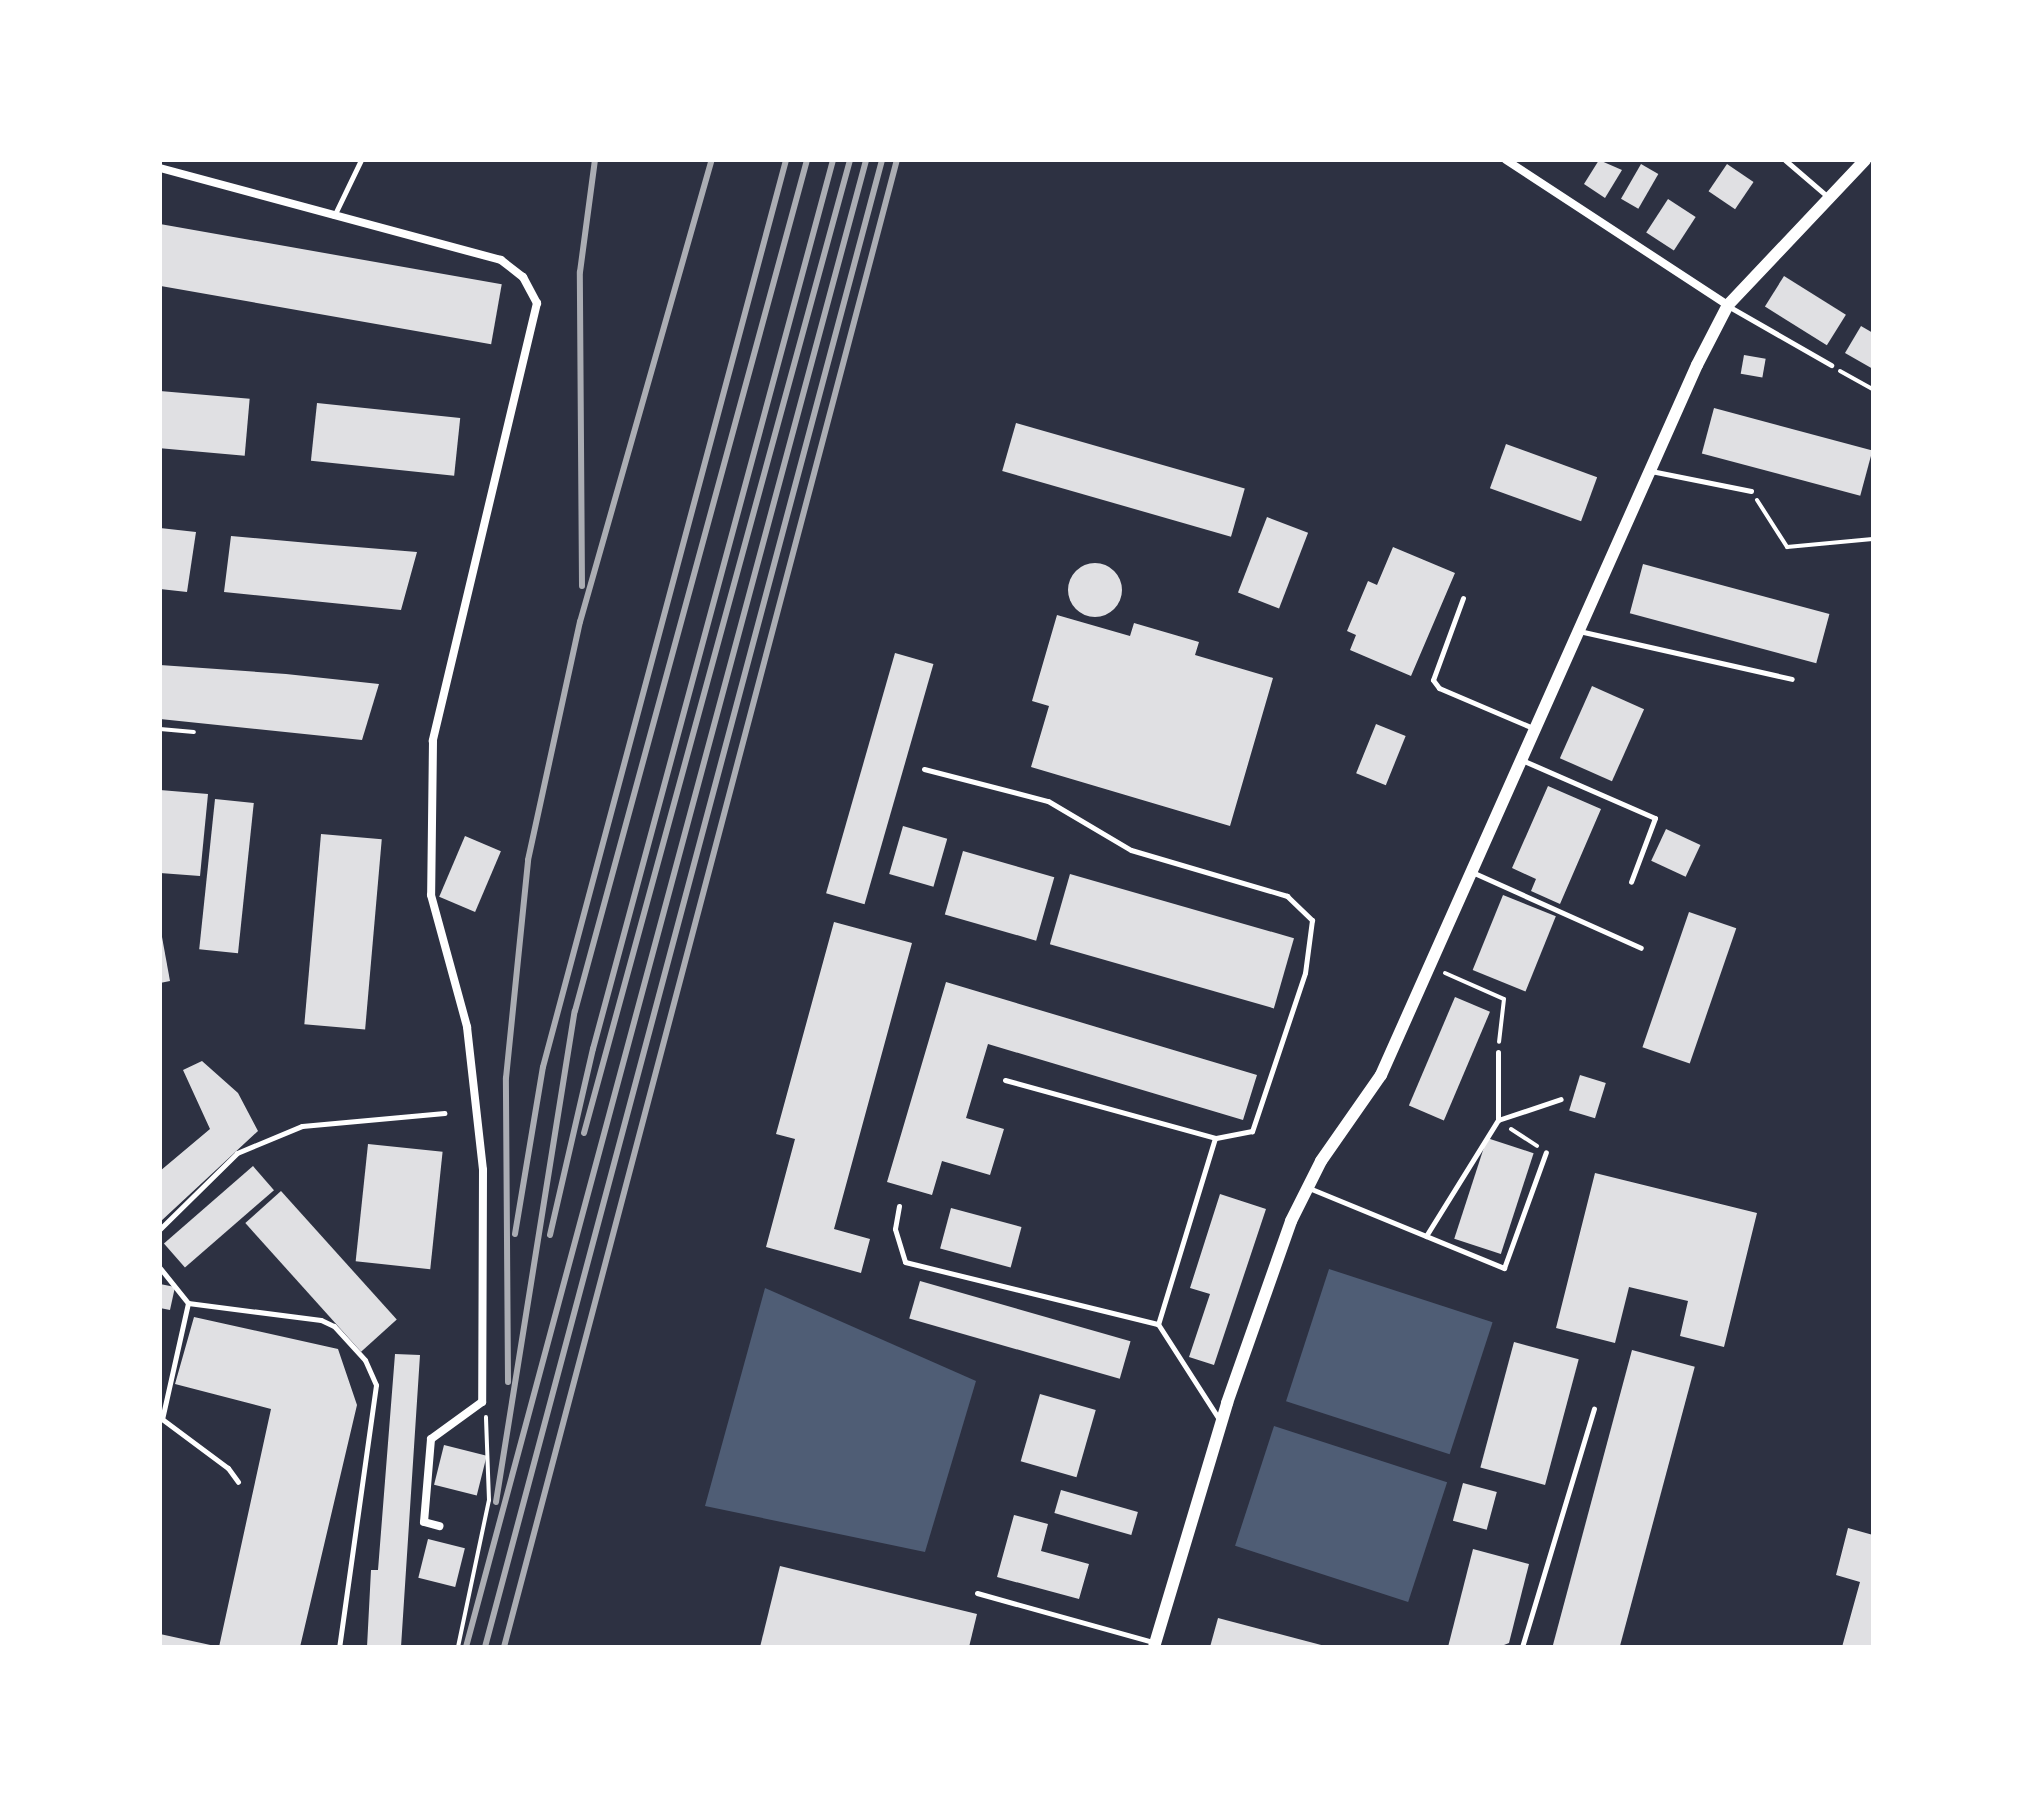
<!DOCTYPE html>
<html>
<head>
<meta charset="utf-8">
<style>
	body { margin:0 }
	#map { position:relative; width:2033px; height:1807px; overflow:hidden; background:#2d3142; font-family:"DM Sans",sans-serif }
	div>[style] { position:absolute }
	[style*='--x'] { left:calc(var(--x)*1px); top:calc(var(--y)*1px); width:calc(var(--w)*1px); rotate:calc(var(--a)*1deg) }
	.water>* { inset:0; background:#4f5d75; transform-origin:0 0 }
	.building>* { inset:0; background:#e0e0e3; transform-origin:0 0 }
	.round { border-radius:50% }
	.path>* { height:4px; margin:-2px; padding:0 2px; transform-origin:2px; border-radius:2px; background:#fff }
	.service>* { height:5px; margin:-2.5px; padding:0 2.5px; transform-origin:2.5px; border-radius:2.5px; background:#fff }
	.minor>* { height:8px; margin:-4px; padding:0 4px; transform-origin:4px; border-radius:4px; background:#fff }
	.tertiary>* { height:12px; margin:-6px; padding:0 6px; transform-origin:6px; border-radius:6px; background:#fff }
	.rail>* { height:6px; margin:-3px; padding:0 3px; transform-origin:3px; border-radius:3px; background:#abadb3 }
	span { translate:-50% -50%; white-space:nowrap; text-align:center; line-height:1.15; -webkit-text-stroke:6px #fff; paint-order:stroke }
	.frame { position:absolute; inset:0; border:162px solid #fff; pointer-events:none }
</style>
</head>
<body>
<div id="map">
	<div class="water">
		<i style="left:1329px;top:1269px;width:172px;height:139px;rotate:18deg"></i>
		<i style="clip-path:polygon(765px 1288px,976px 1381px,925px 1552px,705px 1506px)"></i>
		<i style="left:1274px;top:1426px;width:182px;height:126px;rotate:18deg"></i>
	</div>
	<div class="building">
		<i style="clip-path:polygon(1599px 160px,1622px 170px,1605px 198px,1584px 184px)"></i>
		<i style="left:1641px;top:164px;width:20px;height:40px;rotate:30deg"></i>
		<i style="left:1727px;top:164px;width:32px;height:33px;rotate:34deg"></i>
		<i style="left:1668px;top:199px;width:33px;height:40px;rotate:33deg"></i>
		<i style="left:160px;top:224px;width:347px;height:61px;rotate:10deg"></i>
		<i style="left:1784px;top:276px;width:73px;height:36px;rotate:32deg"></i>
		<i style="clip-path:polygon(1861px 326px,1873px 333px,1873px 369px,1845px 353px)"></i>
		<i style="left:1744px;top:355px;width:22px;height:19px;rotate:10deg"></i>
		<i style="left:160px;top:391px;width:90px;height:57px;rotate:5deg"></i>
		<i style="left:317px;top:403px;width:144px;height:58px;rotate:6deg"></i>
		<i style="left:1714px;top:408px;width:164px;height:47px;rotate:15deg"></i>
		<i style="left:1016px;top:423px;width:238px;height:50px;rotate:16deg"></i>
		<i style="left:1506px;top:444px;width:97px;height:47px;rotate:20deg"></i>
		<i style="left:1267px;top:517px;width:44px;height:81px;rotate:21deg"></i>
		<i style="clip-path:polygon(160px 528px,196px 532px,187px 592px,160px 589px)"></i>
		<i style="clip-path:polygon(231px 536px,320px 544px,417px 552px,401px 610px,224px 592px)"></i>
		<i style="clip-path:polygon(1393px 547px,1455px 573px,1411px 676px,1350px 650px,1356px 635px,1347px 631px,1368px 581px,1377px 585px)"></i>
		<i class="round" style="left:1068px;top:563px;width:54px;height:54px"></i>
		<i style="left:1643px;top:564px;width:193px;height:51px;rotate:15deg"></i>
		<i style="clip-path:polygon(1057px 615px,1130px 636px,1134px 623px,1199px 642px,1195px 655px,1273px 678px,1230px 826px,1031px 767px,1049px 706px,1032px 701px)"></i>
		<i style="left:895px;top:653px;width:40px;height:250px;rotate:16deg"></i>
		<i style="clip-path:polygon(160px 665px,286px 674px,379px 684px,362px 740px,160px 719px)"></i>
		<i style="left:1592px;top:686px;width:57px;height:79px;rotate:24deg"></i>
		<i style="left:1376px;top:724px;width:32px;height:53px;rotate:22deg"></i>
		<i style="clip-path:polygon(1548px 786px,1601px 809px,1560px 904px,1531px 891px,1536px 879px,1512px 868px)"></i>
		<i style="clip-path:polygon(160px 790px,208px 794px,200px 876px,160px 873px)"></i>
		<i style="left:215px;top:799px;width:39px;height:151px;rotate:6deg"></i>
		<i style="left:903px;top:826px;width:46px;height:50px;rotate:16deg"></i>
		<i style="left:1666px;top:829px;width:38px;height:35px;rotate:25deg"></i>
		<i style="left:321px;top:834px;width:61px;height:191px;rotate:5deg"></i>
		<i style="left:465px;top:836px;width:39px;height:66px;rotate:23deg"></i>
		<i style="left:963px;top:851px;width:95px;height:66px;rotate:16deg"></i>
		<i style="left:1070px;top:874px;width:233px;height:73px;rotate:16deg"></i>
		<i style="left:1503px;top:895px;width:57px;height:81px;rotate:22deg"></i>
		<i style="left:1689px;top:912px;width:50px;height:143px;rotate:19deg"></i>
		<i style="clip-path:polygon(834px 922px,912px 943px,834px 1229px,870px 1239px,861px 1273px,766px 1247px,795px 1139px,776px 1134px)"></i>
		<i style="clip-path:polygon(162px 937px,170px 981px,160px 983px,160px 938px)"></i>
		<i style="clip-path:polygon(946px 982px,1257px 1075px,1243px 1120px,988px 1044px,966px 1118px,1004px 1129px,990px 1175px,942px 1161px,932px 1195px,887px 1182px)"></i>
		<i style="left:1455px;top:997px;width:38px;height:118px;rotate:23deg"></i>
		<i style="clip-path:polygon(202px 1061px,238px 1093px,258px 1131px,160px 1222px,160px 1171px,210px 1129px,183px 1070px)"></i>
		<i style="left:1580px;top:1075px;width:27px;height:37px;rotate:17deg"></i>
		<i style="left:1487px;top:1138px;width:49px;height:106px;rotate:18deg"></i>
		<i style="left:368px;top:1144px;width:75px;height:118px;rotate:6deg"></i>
		<i style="left:253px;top:1166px;width:32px;height:118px;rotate:49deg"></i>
		<i style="clip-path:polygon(1595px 1173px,1757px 1213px,1724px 1347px,1680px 1336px,1688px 1301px,1629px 1287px,1615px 1343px,1556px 1328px)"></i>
		<i style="left:281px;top:1191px;width:173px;height:48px;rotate:48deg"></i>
		<i style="clip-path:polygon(1220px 1194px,1266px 1209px,1214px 1365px,1189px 1357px,1210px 1294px,1190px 1288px)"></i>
		<i style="left:951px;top:1208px;width:73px;height:42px;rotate:15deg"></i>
		<i style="left:920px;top:1281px;width:219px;height:39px;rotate:16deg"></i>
		<i style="clip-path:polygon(160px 1284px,175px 1287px,170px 1310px,160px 1308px)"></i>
		<i style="clip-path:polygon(194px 1317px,338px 1349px,357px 1405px,300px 1647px,219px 1647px,271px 1409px,175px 1384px)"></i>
		<i style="left:1514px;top:1342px;width:67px;height:130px;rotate:15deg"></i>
		<i style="left:1632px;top:1350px;width:65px;height:308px;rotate:15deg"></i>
		<i style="clip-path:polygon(395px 1354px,420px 1355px,401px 1647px,367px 1647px,371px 1570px,378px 1570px)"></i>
		<i style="left:1040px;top:1394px;width:58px;height:70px;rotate:16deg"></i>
		<i style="left:444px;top:1445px;width:44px;height:41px;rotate:14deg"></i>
		<i style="left:1463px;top:1483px;width:35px;height:39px;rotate:15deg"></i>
		<i style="left:1061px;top:1490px;width:80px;height:24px;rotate:16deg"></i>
		<i style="clip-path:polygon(1014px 1515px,1048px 1524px,1041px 1551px,1089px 1564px,1079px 1599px,997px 1577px)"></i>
		<i style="clip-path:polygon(1848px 1528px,1873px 1535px,1873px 1647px,1842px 1647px,1860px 1582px,1836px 1575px)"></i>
		<i style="left:428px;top:1539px;width:38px;height:40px;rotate:14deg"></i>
		<i style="clip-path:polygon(1473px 1549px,1529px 1564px,1509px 1643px,1499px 1647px,1448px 1647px)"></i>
		<i style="clip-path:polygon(780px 1566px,977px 1614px,969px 1647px,760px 1647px)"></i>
		<i style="clip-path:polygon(1218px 1618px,1325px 1646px,1325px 1647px,1210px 1647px)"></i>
		<i style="clip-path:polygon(160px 1634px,215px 1646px,215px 1647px,160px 1647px)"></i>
	</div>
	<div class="path">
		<i style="--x:1840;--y:371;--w:38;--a:29"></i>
		<i style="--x:1757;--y:500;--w:56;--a:57.4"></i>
		<i style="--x:1787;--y:547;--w:86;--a:-5.3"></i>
		<i style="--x:160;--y:729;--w:34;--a:5"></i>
		<i style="--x:1445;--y:973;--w:64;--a:23.8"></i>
		<i style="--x:1504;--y:999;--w:43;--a:96.6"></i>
		<i style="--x:1511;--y:1129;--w:31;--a:33"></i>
		<i style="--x:458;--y:1647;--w:150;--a:-78.1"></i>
		<i style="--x:489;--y:1500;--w:83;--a:-92.1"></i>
	</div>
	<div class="service">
		<i style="--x:1785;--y:160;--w:57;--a:40.7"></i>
		<i style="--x:334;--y:216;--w:62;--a:-64.3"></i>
		<i style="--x:1728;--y:306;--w:119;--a:29.8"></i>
		<i style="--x:1651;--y:471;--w:102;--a:11.3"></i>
		<i style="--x:1463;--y:598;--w:87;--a:110.1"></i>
		<i style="--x:1433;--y:680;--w:10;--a:53"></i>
		<i style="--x:1439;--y:688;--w:104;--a:23.1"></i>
		<i style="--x:1579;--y:631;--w:218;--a:12.7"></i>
		<i style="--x:1522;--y:760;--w:145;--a:23.6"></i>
		<i style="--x:1655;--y:818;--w:68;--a:110.6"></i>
		<i style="--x:924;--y:769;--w:128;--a:14.5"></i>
		<i style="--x:1048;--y:801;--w:96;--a:30.6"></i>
		<i style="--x:1131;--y:850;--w:163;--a:16.4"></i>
		<i style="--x:1287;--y:896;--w:35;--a:44"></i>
		<i style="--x:1312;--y:920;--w:53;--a:97.5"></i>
		<i style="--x:1305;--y:973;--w:167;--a:108.5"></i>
		<i style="--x:1252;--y:1131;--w:38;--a:169"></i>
		<i style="--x:1215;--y:1138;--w:195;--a:107"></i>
		<i style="--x:1472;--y:872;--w:185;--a:24.2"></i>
		<i style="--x:1005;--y:1080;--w:218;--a:15.4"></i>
		<i style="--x:1498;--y:1120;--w:66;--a:-18.4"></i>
		<i style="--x:1309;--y:1188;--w:211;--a:22.3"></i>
		<i style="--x:1504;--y:1268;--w:123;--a:-70.1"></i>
		<i style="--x:899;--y:1206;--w:23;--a:100"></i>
		<i style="--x:895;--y:1229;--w:34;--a:73"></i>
		<i style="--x:905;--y:1262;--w:260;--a:13.8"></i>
		<i style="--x:1158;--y:1324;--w:113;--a:57.3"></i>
		<i style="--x:160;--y:1229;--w:108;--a:-44.6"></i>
		<i style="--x:237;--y:1153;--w:70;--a:-22.6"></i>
		<i style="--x:302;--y:1126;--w:143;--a:-5.2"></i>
		<i style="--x:1426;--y:1236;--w:137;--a:-58.2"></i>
		<i style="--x:1498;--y:1120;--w:68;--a:-90"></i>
		<i style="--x:160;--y:1268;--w:45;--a:51.3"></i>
		<i style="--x:188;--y:1303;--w:119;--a:102.6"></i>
		<i style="--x:162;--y:1419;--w:82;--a:36.6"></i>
		<i style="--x:228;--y:1468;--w:17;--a:54"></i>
		<i style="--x:188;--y:1303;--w:134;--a:7.3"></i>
		<i style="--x:321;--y:1320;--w:14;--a:25"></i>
		<i style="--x:334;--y:1326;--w:46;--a:47.6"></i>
		<i style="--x:365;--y:1360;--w:27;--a:66"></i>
		<i style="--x:376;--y:1385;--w:265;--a:98"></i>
		<i style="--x:977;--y:1593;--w:183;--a:15.6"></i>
		<i style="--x:1522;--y:1647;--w:249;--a:-73.2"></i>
	</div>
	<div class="minor">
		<i style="--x:1506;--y:160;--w:265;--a:33.2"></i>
		<i style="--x:160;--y:168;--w:353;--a:15.1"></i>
		<i style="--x:501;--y:260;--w:28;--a:38"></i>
		<i style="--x:523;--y:277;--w:30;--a:62"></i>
		<i style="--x:537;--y:303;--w:450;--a:103.4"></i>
		<i style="--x:433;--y:741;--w:154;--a:90.7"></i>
		<i style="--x:431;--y:895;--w:137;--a:74.7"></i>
		<i style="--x:467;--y:1027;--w:144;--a:83.6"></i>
		<i style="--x:483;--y:1170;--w:232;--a:90.2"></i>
		<i style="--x:482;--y:1402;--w:63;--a:144"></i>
		<i style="--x:431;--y:1439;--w:83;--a:94.8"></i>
		<i style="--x:424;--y:1522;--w:16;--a:15"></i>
	</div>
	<div class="tertiary">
		<i style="--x:1154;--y:1647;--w:255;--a:-73.3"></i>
		<i style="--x:1227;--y:1403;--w:193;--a:-70.6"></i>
		<i style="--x:1291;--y:1221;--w:67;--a:-63.4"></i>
		<i style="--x:1321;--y:1161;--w:105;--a:-55.1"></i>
		<i style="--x:1381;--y:1075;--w:777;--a:-66.01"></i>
		<i style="--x:1697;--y:365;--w:68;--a:-62.7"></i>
		<i style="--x:1728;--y:305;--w:199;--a:-46.6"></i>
	</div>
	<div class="rail">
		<i style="--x:582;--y:586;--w:314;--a:-90.4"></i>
		<i style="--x:580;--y:272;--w:113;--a:-82.4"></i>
		<i style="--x:584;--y:1133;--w:1009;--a:-74.71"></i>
		<i style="--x:515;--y:1234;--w:169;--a:-80.5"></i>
		<i style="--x:543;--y:1067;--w:939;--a:-75"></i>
		<i style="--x:550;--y:1235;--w:191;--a:-77"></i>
		<i style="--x:593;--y:1049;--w:921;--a:-74.89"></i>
		<i style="--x:508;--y:1382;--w:304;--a:-90.4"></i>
		<i style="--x:506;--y:1078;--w:219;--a:-84.2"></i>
		<i style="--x:528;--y:860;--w:244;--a:-77.7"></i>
		<i style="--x:580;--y:622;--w:480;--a:-74.1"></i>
		<i style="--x:496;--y:1502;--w:497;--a:-80.9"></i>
		<i style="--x:575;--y:1011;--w:882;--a:-74.75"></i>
		<i style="--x:466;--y:1647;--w:1540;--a:-74.94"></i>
		<i style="--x:485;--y:1647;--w:1539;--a:-75.05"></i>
		<i style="--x:504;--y:1647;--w:1538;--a:-75.2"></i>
	</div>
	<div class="frame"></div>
</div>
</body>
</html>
